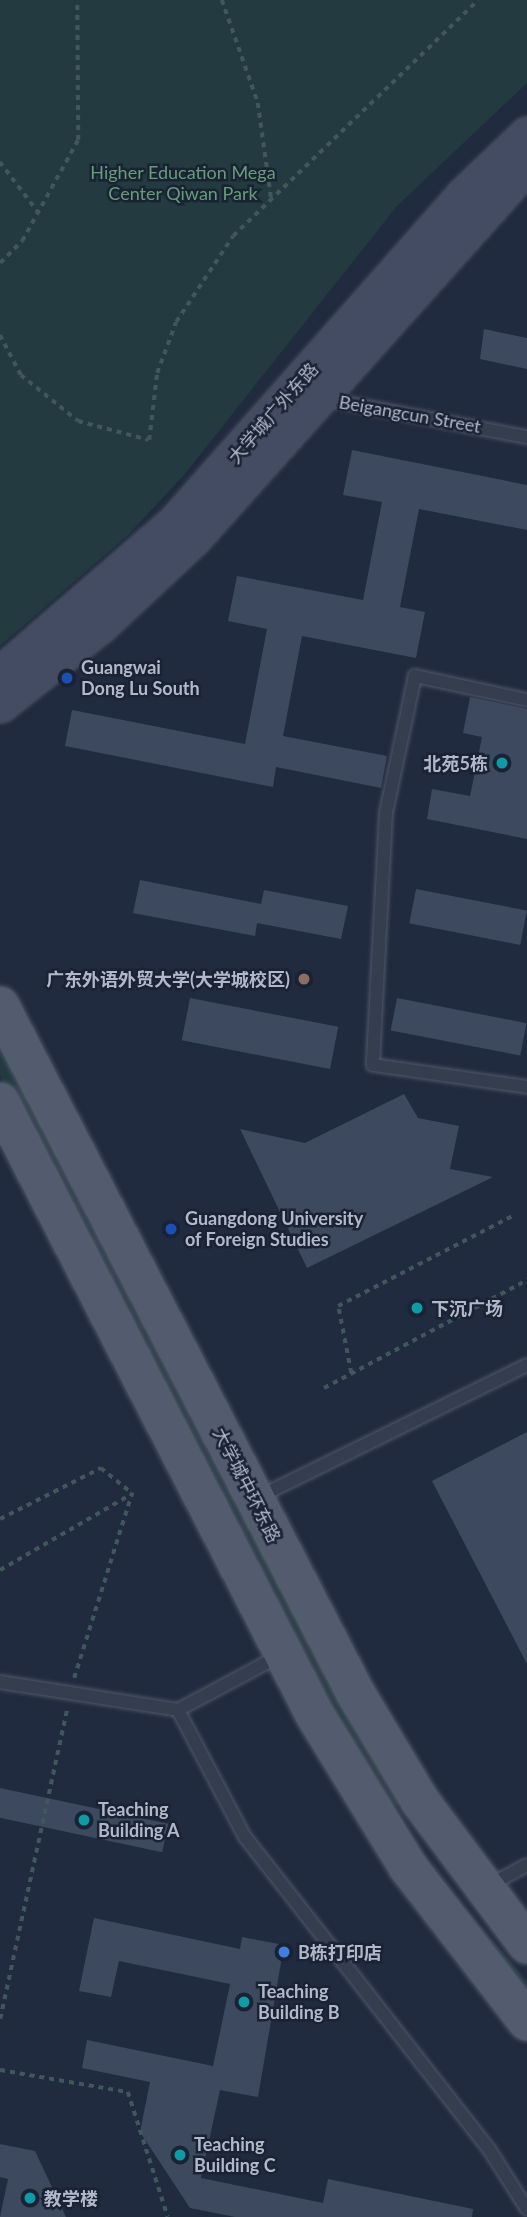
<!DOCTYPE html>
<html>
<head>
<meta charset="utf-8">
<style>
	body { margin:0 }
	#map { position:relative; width:527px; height:2217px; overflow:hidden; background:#212b3f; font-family:Lato,"Noto Sans SC",sans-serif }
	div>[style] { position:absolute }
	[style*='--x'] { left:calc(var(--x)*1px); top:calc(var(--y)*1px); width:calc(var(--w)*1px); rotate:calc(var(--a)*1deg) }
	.green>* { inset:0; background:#233a40 }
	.building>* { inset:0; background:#3c495f; transform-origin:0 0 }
	.path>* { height:3.5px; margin-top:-1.75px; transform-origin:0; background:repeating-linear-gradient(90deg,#41575d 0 5px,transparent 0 10px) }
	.roads { filter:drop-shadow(0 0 2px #50586a) drop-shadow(0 0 2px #50586a) }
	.lane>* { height:12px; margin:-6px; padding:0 6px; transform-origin:6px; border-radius:6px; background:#353e4f }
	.secondary>* { height:33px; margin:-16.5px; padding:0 16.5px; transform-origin:16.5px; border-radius:16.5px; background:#434c62 }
	.primary>* { height:38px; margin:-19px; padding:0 19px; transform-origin:19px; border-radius:19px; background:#535c6f }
	.dots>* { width:19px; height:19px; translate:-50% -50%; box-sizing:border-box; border:4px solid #1a2334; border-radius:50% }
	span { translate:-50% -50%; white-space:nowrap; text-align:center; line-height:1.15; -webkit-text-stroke:5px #1a2334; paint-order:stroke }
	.park-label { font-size:18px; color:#659e77 }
	.street-label { font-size:18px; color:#b1b8ca }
	.poi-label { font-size:18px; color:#b1b8ca; font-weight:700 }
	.left { translate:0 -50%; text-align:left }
	.right { translate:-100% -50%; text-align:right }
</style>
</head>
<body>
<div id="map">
	<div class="green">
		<i style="clip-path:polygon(0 0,527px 0,527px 83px,397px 206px,184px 475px,128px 535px,0 646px)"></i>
		<i style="clip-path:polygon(0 1040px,401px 1803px,398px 1806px,391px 1805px,296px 1654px,0 1076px)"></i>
		<i style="clip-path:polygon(457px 1899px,527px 1980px,527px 2001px,455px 1901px)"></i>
	</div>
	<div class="building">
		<i style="clip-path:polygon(484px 329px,527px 338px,527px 369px,480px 359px)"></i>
		<i style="clip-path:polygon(352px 450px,527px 485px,527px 530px,419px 509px,400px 607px,425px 612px,416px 658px,302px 636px,283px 736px,387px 756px,381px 788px,276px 767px,273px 787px,65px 746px,72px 710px,245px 744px,267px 629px,228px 621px,237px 576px,363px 600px,382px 502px,343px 495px)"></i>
		<i style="clip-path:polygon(470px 697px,527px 709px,527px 839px,427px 819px,432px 789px,470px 796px,482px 737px,463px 733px)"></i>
		<i style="clip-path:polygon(140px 880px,261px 904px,264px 890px,348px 906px,341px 939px,257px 923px,255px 936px,133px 913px)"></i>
		<i style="left:416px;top:889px;width:113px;height:35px;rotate:11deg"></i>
		<i style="left:190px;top:998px;width:151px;height:43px;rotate:11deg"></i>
		<i style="left:397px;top:998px;width:132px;height:33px;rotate:11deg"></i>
		<i style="clip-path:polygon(404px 1094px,418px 1118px,459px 1126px,450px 1169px,493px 1177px,307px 1268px,240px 1129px,305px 1143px)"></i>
		<i style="clip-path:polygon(527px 1432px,527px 1664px,432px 1481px)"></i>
		<i style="left:0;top:1788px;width:172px;height:29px;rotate:12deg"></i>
		<i style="clip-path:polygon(94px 1918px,240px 1949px,242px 1937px,284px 1945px,258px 2097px,220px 2090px,201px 2178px,323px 2203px,328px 2179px,473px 2209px,472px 2217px,235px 2217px,190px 2208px,140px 2132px,150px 2082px,82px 2068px,87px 2040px,213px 2066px,230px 1984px,119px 1961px,111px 1997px,79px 1991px)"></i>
		<i style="clip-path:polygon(0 2144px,35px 2151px,66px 2217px,0 2217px,8px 2179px,0 2177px)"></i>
	</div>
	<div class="path">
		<i style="--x:222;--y:0;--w:109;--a:70.7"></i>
		<i style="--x:258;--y:103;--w:95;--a:82.1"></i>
		<i style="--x:0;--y:162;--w:63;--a:52.8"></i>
		<i style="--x:0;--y:263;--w:31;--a:-45"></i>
		<i style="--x:22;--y:241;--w:115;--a:-61"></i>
		<i style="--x:78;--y:140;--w:140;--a:-90.4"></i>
		<i style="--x:0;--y:335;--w:45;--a:62.3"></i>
		<i style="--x:21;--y:375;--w:73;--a:38.9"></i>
		<i style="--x:78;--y:421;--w:73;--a:15"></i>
		<i style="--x:149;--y:440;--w:67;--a:-83.2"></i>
		<i style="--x:157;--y:373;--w:54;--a:-69.6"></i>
		<i style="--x:176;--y:322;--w:103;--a:-56.5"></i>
		<i style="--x:233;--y:236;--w:340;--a:-43.9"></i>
		<i style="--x:351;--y:1373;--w:68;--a:-101"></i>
		<i style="--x:338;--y:1306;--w:198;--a:-27.3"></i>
		<i style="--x:324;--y:1388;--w:230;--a:-28"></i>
		<i style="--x:0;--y:1519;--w:113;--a:-26.8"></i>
		<i style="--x:101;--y:1468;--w:40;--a:39"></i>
		<i style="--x:0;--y:1570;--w:150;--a:-30"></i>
		<i style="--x:74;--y:1678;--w:194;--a:-72.6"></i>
		<i style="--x:0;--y:2019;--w:316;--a:-77.8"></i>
		<i style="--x:0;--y:2070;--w:130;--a:9.8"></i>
		<i style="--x:128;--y:2092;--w:131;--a:72.3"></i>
	</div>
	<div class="roads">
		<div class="lane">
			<i style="--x:325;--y:399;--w:206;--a:10.7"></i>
			<i style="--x:527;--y:700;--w:115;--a:-167.9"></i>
			<i style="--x:415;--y:676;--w:140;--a:102"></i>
			<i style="--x:386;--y:813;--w:252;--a:93"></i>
			<i style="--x:373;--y:1065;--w:156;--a:8.1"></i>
			<i style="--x:273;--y:1490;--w:283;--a:-26.2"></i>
			<i style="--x:0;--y:1682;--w:180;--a:8.9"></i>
			<i style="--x:178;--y:1710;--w:117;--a:-28.1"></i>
			<i style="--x:178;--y:1710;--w:144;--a:62.2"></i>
			<i style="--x:245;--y:1837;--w:396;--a:52"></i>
			<i style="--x:489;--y:2149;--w:71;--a:57.7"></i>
			<i style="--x:488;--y:1886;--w:44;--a:-28.3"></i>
		</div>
		<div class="secondary">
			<i style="--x:0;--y:674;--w:230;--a:-41"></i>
			<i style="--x:174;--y:523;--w:436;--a:-48.6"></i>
			<i style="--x:462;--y:196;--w:90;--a:-43.6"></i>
			<i style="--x:0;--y:705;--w:129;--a:-38.4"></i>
			<i style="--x:101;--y:625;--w:127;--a:-43.1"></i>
			<i style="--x:194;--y:538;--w:499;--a:-48.2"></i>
		</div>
		<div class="primary">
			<i style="--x:0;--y:1006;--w:775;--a:62.64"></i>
			<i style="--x:356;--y:1694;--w:125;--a:59.1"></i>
			<i style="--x:420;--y:1801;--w:179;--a:53.2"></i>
			<i style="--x:0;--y:1102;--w:689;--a:62.8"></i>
			<i style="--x:315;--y:1715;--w:178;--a:58.5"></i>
			<i style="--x:408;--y:1867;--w:195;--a:52.3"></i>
		</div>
	</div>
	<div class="dots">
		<i style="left:67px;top:678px;background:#1a4fb4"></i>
		<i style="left:502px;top:763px;background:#0f9aa8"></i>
		<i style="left:304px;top:979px;background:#8d6e63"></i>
		<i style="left:171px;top:1229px;background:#1a4fb4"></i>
		<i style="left:417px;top:1308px;background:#0f9aa8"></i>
		<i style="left:84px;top:1820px;background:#0f9aa8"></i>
		<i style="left:284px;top:1952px;background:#3f7fe0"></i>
		<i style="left:244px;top:2002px;background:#0f9aa8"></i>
		<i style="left:180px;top:2155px;background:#0f9aa8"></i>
		<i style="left:30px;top:2198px;background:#0f9aa8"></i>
	</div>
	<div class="park-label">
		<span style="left:183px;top:183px">Higher Education Mega<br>Center Qiwan Park</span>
	</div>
	<div class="street-label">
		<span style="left:273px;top:413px;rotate:-49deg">大学城广外东路</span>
		<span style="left:410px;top:414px;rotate:10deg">Beigangcun Street</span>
		<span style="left:247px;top:1485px;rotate:63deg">大学城中环东路</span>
	</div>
	<div class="poi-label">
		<span class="left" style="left:81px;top:678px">Guangwai<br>Dong Lu South</span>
		<span class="right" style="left:488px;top:763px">北苑5栋</span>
		<span class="right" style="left:290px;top:979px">广东外语外贸大学(大学城校区)</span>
		<span class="left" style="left:185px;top:1229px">Guangdong University<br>of Foreign Studies</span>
		<span class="left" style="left:431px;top:1308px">下沉广场</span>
		<span class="left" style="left:98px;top:1820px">Teaching<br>Building A</span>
		<span class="left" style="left:298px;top:1952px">B栋打印店</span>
		<span class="left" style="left:258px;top:2002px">Teaching<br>Building B</span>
		<span class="left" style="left:194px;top:2155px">Teaching<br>Building C</span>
		<span class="left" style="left:44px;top:2198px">教学楼</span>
	</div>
</div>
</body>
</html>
